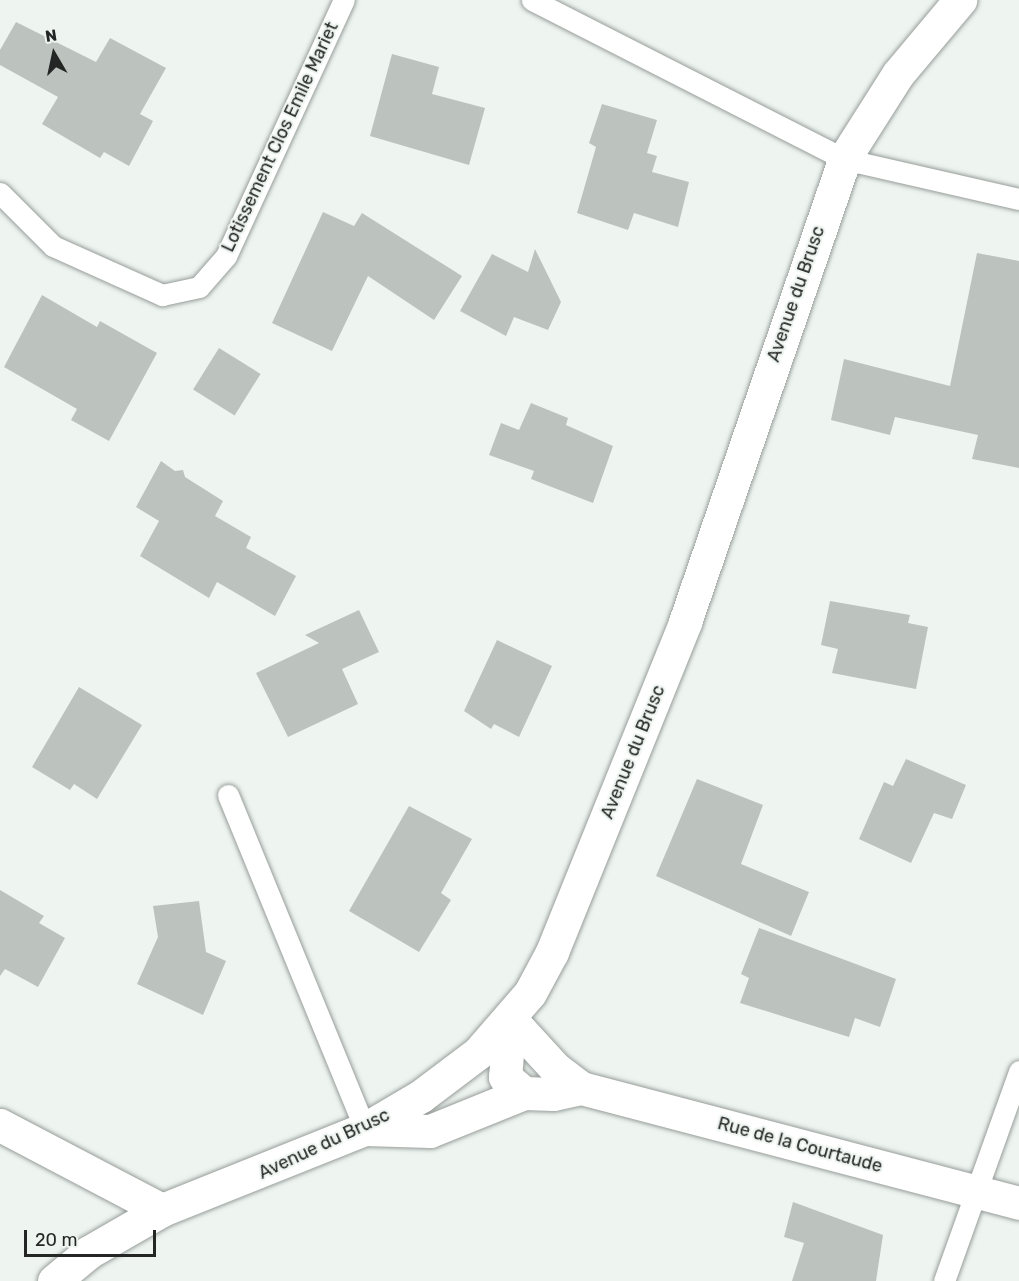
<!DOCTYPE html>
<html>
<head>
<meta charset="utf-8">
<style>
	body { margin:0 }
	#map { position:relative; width:1019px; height:1281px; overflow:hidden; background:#eef5f1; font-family:Rubik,sans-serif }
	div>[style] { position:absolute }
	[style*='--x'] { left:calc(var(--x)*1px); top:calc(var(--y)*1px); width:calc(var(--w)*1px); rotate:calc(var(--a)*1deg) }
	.building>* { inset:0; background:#bcc3bf; transform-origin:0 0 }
	.roads { filter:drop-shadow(0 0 2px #979d9a) drop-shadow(0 0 2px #979d9a) }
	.lane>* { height:21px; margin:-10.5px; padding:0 10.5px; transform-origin:10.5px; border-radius:10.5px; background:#fff }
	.street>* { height:33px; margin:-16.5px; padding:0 16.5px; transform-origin:16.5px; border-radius:16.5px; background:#fff }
	.secondary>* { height:33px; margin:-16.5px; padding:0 16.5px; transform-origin:16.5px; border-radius:16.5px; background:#fff }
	span { translate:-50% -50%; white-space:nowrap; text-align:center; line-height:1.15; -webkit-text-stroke:4.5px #eef5f1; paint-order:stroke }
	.street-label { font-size:18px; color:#242625 }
	.north { position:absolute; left:24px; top:24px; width:60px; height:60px; -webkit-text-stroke:4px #eef5f1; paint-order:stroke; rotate:351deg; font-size:16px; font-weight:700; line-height:24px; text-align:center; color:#242625 }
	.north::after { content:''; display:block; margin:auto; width:21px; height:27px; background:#242625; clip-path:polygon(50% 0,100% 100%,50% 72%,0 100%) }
	.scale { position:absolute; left:24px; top:1230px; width:132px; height:27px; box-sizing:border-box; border:3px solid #242625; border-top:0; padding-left:8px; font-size:18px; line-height:21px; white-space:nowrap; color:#242625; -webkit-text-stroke:4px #eef5f1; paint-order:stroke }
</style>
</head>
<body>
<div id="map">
	<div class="building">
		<i style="clip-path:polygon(16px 22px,96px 62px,110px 38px,166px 68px,140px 114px,153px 121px,129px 166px,104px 152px,100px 158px,42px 124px,58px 97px,0 65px,0 50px)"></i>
		<i style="clip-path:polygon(392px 54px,439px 67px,432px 94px,485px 108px,469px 165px,370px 136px)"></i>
		<i style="clip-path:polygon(602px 104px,657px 120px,647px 153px,657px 156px,652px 172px,689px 182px,678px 227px,634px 213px,628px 230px,577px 213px,596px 147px,589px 143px)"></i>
		<i style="clip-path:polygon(323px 212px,354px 226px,362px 213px,462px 276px,434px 320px,368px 276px,332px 351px,272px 323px)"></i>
		<i style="clip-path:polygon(535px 249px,561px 302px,548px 330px,514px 317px,506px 336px,460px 311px,492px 254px,528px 272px)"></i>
		<i style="clip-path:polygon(977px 253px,1019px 261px,1019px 468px,972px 459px,978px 435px,895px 417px,890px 435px,831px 420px,844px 359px,950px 386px)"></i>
		<i style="clip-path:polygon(42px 295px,97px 327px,100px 321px,157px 353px,109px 441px,71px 420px,77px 409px,4px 367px)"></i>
		<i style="left:219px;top:348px;width:49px;height:49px;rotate:32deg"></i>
		<i style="clip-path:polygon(531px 403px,568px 418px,566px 425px,613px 446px,593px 503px,531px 479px,534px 471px,489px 455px,501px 423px,519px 430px)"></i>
		<i style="clip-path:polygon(161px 461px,175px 471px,183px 470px,185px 477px,223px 501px,215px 516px,251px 537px,246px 548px,296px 576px,275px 616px,217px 582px,209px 598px,140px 556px,159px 521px,136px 507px)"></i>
		<i style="clip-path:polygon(830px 601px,910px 615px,908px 623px,928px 627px,916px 689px,832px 673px,838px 649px,821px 645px)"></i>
		<i style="clip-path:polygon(359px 610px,379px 652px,342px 669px,358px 704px,288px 737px,256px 673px,319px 643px,305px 635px)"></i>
		<i style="clip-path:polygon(497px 640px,552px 666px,519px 737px,494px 724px,491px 729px,464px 711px)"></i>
		<i style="clip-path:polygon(79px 687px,142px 725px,97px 799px,74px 784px,70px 790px,32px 767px)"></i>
		<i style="clip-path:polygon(906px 759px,966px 785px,952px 819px,934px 813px,911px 863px,859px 839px,884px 782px,893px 786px)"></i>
		<i style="clip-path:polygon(697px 779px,763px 805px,741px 864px,809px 892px,791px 936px,656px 876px)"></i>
		<i style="clip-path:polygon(409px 806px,472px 839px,441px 893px,451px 900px,419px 952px,349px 911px)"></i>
		<i style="clip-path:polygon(0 890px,44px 916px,39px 923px,65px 938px,38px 987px,5px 969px,0 976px)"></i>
		<i style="clip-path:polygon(199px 901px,206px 952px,226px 961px,203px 1015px,137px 984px,158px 937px,153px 906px)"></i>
		<i style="clip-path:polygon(759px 928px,896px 979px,880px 1027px,855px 1018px,849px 1037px,740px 1003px,749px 978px,741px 974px)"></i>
		<i style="clip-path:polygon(793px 1202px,883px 1235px,876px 1281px,792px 1281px,804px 1243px,784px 1237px)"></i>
	</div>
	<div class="roads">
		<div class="lane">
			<i style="--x:532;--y:0;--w:350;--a:27"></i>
			<i style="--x:844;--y:159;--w:180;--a:12.9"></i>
			<i style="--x:0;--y:193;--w:75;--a:45"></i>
			<i style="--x:53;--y:246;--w:120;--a:24.2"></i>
			<i style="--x:162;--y:295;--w:38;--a:-12"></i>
			<i style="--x:199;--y:287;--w:41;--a:-48.9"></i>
			<i style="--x:226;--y:256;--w:282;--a:-65.3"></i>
			<i style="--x:228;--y:795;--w:361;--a:67.7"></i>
			<i style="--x:944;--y:1281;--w:223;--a:-70.3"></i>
		</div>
		<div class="street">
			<i style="--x:510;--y:1019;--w:68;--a:47.4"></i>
			<i style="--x:556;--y:1069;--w:31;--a:37"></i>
			<i style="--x:581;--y:1088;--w:453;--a:14.7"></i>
			<i style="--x:510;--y:1019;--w:58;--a:94.9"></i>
			<i style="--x:505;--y:1077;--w:25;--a:40"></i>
			<i style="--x:0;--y:1125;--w:183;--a:27.7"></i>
			<i style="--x:365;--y:1129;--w:65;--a:1.8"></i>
			<i style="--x:430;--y:1131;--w:101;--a:-22"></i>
			<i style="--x:524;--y:1093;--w:29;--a:2"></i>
			<i style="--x:553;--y:1094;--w:29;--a:-12"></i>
		</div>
		<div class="secondary">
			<i style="--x:54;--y:1281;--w:45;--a:-39.6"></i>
			<i style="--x:89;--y:1252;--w:84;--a:-29.9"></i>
			<i style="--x:162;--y:1210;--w:219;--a:-21.8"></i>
			<i style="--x:365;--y:1129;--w:65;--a:-30.5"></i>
			<i style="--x:421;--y:1096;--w:71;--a:-37"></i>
			<i style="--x:478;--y:1053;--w:79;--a:-49.1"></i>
			<i style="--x:530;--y:993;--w:47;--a:-61.8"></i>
			<i style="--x:552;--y:952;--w:356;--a:-68"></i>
			<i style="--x:685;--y:622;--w:490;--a:-71"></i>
			<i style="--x:844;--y:159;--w:101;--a:-57.6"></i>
			<i style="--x:898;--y:74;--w:97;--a:-50"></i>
		</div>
	</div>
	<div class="street-label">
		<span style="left:280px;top:137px;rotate:-65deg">Lotissement Clos Emile Mariet</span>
		<span style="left:796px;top:294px;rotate:-71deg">Avenue du Brusc</span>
		<span style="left:633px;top:752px;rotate:-68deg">Avenue du Brusc</span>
		<span style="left:324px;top:1144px;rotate:-25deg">Avenue du Brusc</span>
		<span style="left:800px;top:1145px;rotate:15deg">Rue de la Courtaude</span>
	</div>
	<div class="north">N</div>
	<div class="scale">20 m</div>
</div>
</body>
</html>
